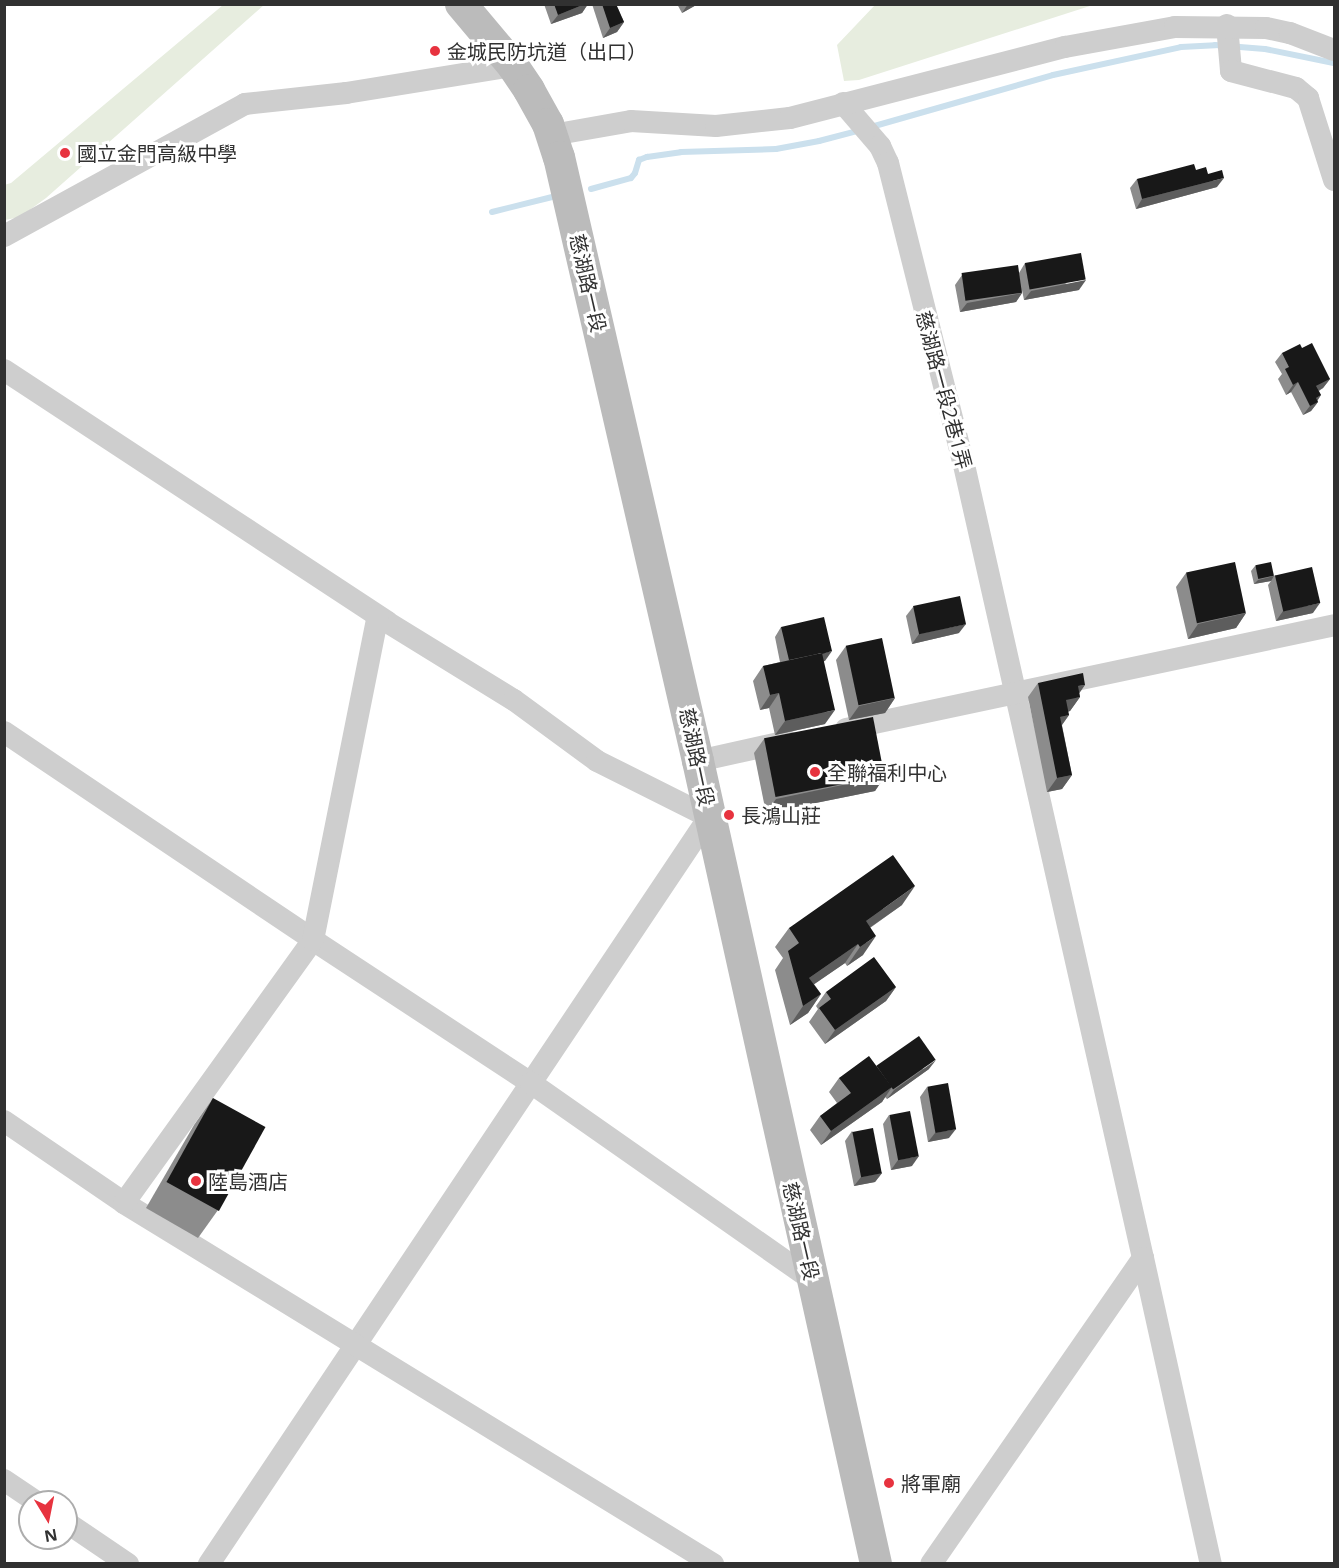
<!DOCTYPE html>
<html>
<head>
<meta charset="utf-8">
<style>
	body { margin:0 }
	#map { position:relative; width:1339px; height:1568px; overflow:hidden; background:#fff; font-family:"Open Sans","Noto Sans TC",sans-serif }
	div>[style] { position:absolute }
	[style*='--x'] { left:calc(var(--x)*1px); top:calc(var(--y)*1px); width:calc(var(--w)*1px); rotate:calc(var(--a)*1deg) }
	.green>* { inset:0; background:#e7eddf }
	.stream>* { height:6px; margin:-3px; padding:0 3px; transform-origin:3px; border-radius:3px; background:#cbe0ed }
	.minor>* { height:22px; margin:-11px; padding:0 11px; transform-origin:11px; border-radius:11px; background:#cecece }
	.secondary>* { height:32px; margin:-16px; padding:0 16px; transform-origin:16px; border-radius:16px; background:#bbb }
	.wall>* { inset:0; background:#8c8c8c }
	.shaded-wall>* { inset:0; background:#5d5d5d }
	.building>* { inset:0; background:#181818; transform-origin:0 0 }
	.dots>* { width:16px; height:16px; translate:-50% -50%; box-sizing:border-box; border:3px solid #fff; border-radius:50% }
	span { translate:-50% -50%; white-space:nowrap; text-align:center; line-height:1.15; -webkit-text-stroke:6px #fff; paint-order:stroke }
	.poi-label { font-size:20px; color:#313131 }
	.left { translate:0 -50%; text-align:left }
	.street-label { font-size:20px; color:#313131 }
	.frame { position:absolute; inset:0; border:6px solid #313131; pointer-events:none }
	.north { position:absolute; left:18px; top:1490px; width:60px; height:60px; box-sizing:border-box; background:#fff; border:2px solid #adadad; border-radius:50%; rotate:170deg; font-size:16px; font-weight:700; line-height:24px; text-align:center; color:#313131 }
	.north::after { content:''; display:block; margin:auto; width:21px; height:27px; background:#e7333f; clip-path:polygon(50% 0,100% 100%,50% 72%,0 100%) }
</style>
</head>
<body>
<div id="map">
	<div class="green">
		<i style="clip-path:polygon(223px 5px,264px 5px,46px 198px,20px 217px,5px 220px,4px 185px,11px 183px)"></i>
		<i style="clip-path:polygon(875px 5px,875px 4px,1093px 5px,859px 80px,844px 81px,837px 45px)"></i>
	</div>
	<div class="stream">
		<i style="--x:871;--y:127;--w:189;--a:-15.9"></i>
		<i style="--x:1053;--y:75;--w:131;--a:-12.3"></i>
		<i style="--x:1181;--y:47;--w:34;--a:-3"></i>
		<i style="--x:1215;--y:45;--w:50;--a:4.6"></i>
		<i style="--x:1265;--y:49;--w:70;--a:11.5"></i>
		<i style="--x:591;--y:189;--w:41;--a:-15.4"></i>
		<i style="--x:631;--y:178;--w:6;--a:-51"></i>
		<i style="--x:635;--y:173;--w:14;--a:-73"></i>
		<i style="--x:639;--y:160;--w:9;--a:-21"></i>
		<i style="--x:647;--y:157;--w:34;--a:-8"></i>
		<i style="--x:681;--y:152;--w:95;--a:-1.8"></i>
		<i style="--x:776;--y:149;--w:44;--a:-10.5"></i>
		<i style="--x:819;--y:141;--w:43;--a:-14.7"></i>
		<i style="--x:492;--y:212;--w:62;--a:-14"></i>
	</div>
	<div class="minor">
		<i style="--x:1227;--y:25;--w:46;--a:85"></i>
		<i style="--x:1231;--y:71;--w:67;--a:14.7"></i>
		<i style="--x:1296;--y:88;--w:16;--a:40"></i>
		<i style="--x:1308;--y:98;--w:86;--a:72.4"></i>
		<i style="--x:843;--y:103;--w:57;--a:49.3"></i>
		<i style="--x:880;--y:146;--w:19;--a:65"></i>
		<i style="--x:888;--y:163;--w:311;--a:75.9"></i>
		<i style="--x:964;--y:465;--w:813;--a:77.28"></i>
		<i style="--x:1143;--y:1258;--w:372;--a:124.7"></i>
		<i style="--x:552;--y:135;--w:80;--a:-10"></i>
		<i style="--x:631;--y:121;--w:85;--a:3.4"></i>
		<i style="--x:716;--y:126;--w:74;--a:-6.2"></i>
		<i style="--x:790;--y:118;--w:284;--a:-14.5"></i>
		<i style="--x:1065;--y:47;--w:112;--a:-10.3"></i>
		<i style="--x:1175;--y:27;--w:91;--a:0.6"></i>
		<i style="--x:1266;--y:28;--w:25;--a:12"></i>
		<i style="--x:1290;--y:33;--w:47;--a:21.1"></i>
		<i style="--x:4;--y:236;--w:275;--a:-28.7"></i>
		<i style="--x:245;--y:104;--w:102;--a:-6.2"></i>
		<i style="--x:346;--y:93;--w:169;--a:-9.2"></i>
		<i style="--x:4;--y:370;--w:458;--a:33.3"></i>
		<i style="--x:387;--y:622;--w:149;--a:31.6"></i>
		<i style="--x:514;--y:700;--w:103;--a:36.3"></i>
		<i style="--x:597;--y:761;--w:125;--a:26.6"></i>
		<i style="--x:709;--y:817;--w:899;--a:123.8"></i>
		<i style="--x:846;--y:729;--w:499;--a:-12"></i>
		<i style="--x:4;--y:732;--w:372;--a:33.9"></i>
		<i style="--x:313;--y:940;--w:261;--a:33.3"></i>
		<i style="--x:531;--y:1083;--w:343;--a:35"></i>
		<i style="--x:698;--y:761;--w:92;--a:-12.5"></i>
		<i style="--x:4;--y:1121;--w:145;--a:34.3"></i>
		<i style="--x:124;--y:1203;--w:691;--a:31.5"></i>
		<i style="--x:124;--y:1203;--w:324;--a:-54.3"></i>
		<i style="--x:313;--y:940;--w:330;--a:-78.7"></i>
		<i style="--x:1143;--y:1258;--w:313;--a:77.5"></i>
		<i style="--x:4;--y:1480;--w:40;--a:34"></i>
		<i style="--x:66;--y:1522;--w:75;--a:34.1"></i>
	</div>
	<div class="secondary">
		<i style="--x:461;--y:4;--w:81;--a:50"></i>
		<i style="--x:513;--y:66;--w:29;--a:56"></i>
		<i style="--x:529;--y:90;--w:39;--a:61"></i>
		<i style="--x:548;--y:124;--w:35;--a:72"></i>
		<i style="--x:559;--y:157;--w:620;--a:77.04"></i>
		<i style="--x:698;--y:761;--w:822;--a:77.5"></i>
	</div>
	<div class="wall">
		<i style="clip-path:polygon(544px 4px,588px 4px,582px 13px,551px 24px)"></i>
		<i style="clip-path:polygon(592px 4px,616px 4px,624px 22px,617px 32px,603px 38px)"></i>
		<i style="clip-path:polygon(677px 4px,698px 4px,682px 13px)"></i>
		<i style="clip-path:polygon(1196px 170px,1208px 174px,1217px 187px,1136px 209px,1130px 188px,1137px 179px)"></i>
		<i style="clip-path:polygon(1025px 263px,1079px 290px,1024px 300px,1022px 290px,1022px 293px,1016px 302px,960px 312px,955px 285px,962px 275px,1019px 273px)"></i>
		<i style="clip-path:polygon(1302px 348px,1330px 379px,1323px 388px,1319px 391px,1321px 395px,1317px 400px,1318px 402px,1311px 411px,1303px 415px,1291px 392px,1286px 395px,1278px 379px,1282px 374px,1275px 362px,1282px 353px)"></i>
		<i style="clip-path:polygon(1255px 566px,1274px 576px,1275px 575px,1313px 613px,1276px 621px,1268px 585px,1271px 581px,1254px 584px,1251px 571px)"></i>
		<i style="clip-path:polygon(1186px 573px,1246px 613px,1236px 628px,1188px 639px,1176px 587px)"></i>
		<i style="clip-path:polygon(913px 607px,959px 633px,912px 644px,906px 616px)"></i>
		<i style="clip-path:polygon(781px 627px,825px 661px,824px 661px,825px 724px,775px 735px,769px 708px,760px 710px,753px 681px,763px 666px,780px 662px,775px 637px)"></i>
		<i style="clip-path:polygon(846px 646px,895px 698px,885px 713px,849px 720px,836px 660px)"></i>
		<i style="clip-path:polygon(1038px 683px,1079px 693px,1080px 697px,1070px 711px,1068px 712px,1069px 715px,1062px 725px,1072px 775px,1062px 789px,1047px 792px,1028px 697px)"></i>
		<i style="clip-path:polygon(764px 739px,885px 776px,875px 791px,766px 813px,754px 753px)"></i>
		<i style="clip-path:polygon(902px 905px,870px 928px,863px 955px,847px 966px,845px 963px,814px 984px,821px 994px,808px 1013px,790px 1025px,775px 970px,783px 958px,775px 947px,789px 928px)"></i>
		<i style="clip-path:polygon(896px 987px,886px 1001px,825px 1044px,809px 1022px,818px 1009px,816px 1006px,826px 992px)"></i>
		<i style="clip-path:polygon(877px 1066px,929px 1069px,887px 1099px,885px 1097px,882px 1102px,821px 1145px,810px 1130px,820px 1116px,837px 1103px,829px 1092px,839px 1078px)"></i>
		<i style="clip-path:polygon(927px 1087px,949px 1138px,928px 1142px,920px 1097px)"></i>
		<i style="clip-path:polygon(213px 1098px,218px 1210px,198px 1238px,146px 1208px,194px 1125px)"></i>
		<i style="clip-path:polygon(889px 1115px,912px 1166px,891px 1170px,883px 1124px)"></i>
		<i style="clip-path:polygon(852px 1131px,882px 1173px,875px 1182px,854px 1186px,845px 1141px)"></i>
	</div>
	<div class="shaded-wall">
		<i style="clip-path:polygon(585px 4px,588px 4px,582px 13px,551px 24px,558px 15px)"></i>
		<i style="clip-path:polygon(688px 4px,698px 4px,682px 13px)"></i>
		<i style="clip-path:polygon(624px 22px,617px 32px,603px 38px,610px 28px)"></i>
		<i style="clip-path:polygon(1224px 178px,1217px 187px,1136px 209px,1142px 199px)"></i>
		<i style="clip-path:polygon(1086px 280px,1079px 290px,1024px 300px,1031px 291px)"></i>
		<i style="clip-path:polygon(1022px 293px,1016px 302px,960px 312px,967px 303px)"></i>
		<i style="clip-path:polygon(1330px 379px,1323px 388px,1310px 395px,1316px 386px)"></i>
		<i style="clip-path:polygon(1298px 382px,1291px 392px,1286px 395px,1293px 385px)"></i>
		<i style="clip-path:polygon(1321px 395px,1316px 403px,1318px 402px,1311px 411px,1303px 415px,1316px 398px)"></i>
		<i style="clip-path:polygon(1274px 576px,1271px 581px,1254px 584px,1258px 580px)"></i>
		<i style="clip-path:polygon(1320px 603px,1313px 613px,1276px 621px,1283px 611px)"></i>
		<i style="clip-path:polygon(1246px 613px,1236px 628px,1188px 639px,1198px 624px)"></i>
		<i style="clip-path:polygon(966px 624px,959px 633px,912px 644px,919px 634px)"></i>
		<i style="clip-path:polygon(832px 651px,825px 661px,782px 671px,789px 661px)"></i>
		<i style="clip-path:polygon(1085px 685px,1076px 698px,1080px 697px,1070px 711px,1056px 714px,1066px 700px,1078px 686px)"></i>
		<i style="clip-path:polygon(779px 693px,769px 708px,760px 710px,770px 695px)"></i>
		<i style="clip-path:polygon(895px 698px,885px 713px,849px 720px,859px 706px)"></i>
		<i style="clip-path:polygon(835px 710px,825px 724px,775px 735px,785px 721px)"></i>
		<i style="clip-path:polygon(1069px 715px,1059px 729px,1060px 717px)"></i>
		<i style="clip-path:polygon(1072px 775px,1062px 789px,1047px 792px,1057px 778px)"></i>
		<i style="clip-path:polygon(885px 776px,875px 791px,766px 813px,776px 799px)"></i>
		<i style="clip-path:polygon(915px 886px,902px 905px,852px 940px,866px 921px)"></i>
		<i style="clip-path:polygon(876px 936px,863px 955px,847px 966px,860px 947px)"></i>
		<i style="clip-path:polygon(858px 944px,845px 963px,800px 994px,809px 978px)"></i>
		<i style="clip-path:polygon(896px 987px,886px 1001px,825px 1044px,835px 1030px)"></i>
		<i style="clip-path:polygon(821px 994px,808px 1013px,790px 1025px,803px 1006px)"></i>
		<i style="clip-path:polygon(936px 1060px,929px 1069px,887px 1099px,894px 1090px)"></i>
		<i style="clip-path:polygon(892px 1087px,882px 1102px,821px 1145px,831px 1131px)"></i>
		<i style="clip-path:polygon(956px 1129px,949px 1138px,928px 1142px,935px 1133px)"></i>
		<i style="clip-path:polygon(919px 1156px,912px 1166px,891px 1170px,898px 1160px)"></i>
		<i style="clip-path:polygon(882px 1173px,875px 1182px,854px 1186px,861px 1177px)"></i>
	</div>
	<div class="building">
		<i style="clip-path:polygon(554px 4px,585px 4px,558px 15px)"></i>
		<i style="clip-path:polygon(602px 4px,616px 4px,624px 22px,610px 28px)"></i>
		<i style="clip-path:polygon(1194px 164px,1196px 170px,1206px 167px,1208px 174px,1222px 170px,1224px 178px,1142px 199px,1137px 179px)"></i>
		<i style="left:1081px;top:253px;width:27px;height:57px;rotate:80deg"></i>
		<i style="left:1018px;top:265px;width:28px;height:57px;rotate:82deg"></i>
		<i style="clip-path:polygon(1312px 343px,1330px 379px,1316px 386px,1321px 395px,1316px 398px,1318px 402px,1310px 406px,1298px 382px,1293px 385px,1285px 369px,1289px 367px,1282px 353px,1300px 344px,1302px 348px)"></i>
		<i style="left:1235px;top:562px;width:52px;height:50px;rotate:78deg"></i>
		<i style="left:1271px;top:562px;width:14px;height:16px;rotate:78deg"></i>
		<i style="left:1312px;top:567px;width:37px;height:38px;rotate:77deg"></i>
		<i style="left:960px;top:596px;width:29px;height:48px;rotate:78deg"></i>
		<i style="clip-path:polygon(824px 617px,832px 651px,822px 654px,822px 653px,789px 660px,781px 627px)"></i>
		<i style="left:882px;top:638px;width:61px;height:37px;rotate:78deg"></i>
		<i style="clip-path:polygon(822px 653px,835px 710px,785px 721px,779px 693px,770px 695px,763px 666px)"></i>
		<i style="clip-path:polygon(1083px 673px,1085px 685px,1078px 686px,1080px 697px,1066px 700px,1069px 715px,1060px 717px,1072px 775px,1057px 778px,1038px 683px)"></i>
		<i style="left:873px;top:717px;width:60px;height:111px;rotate:79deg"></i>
		<i style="clip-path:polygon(893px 855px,915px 886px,866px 921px,876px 936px,860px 947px,858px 944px,809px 978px,821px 994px,803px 1006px,788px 951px,799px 943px,789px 928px)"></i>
		<i style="clip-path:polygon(874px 957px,896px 987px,835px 1030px,819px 1008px,831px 999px,826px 992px)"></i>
		<i style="left:919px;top:1036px;width:29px;height:52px;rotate:55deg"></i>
		<i style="clip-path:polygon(869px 1056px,892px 1087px,831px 1131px,820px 1116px,851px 1093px,839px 1078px)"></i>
		<i style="left:948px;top:1083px;width:47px;height:21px;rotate:80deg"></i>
		<i style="left:213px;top:1098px;width:60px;height:96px;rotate:29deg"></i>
		<i style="left:910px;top:1111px;width:46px;height:21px;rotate:79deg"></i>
		<i style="left:873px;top:1128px;width:46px;height:21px;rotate:79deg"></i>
	</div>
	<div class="dots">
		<i style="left:435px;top:51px;background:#e7333f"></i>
		<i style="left:65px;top:153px;background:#e7333f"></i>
		<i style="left:815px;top:772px;background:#e7333f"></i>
		<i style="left:729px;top:815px;background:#e7333f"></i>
		<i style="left:196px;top:1181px;background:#e7333f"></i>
		<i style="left:889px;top:1483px;background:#e7333f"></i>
	</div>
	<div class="poi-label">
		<span class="left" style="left:447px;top:51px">金城民防坑道（出口）</span>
		<span class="left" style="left:77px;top:153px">國立金門高級中學</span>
		<span class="left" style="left:827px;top:772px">全聯福利中心</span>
		<span class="left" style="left:741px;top:815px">長鴻山莊</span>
		<span class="left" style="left:208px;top:1181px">陸島酒店</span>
		<span class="left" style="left:901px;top:1483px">將軍廟</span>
	</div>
	<div class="street-label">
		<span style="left:588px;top:283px;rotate:77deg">慈湖路一段</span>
		<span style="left:944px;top:390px;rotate:75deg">慈湖路一段2巷1弄</span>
		<span style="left:697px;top:757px;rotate:78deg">慈湖路一段</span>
		<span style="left:801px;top:1231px;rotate:77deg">慈湖路一段</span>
	</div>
	<div class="frame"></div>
	<div class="north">N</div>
</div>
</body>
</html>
